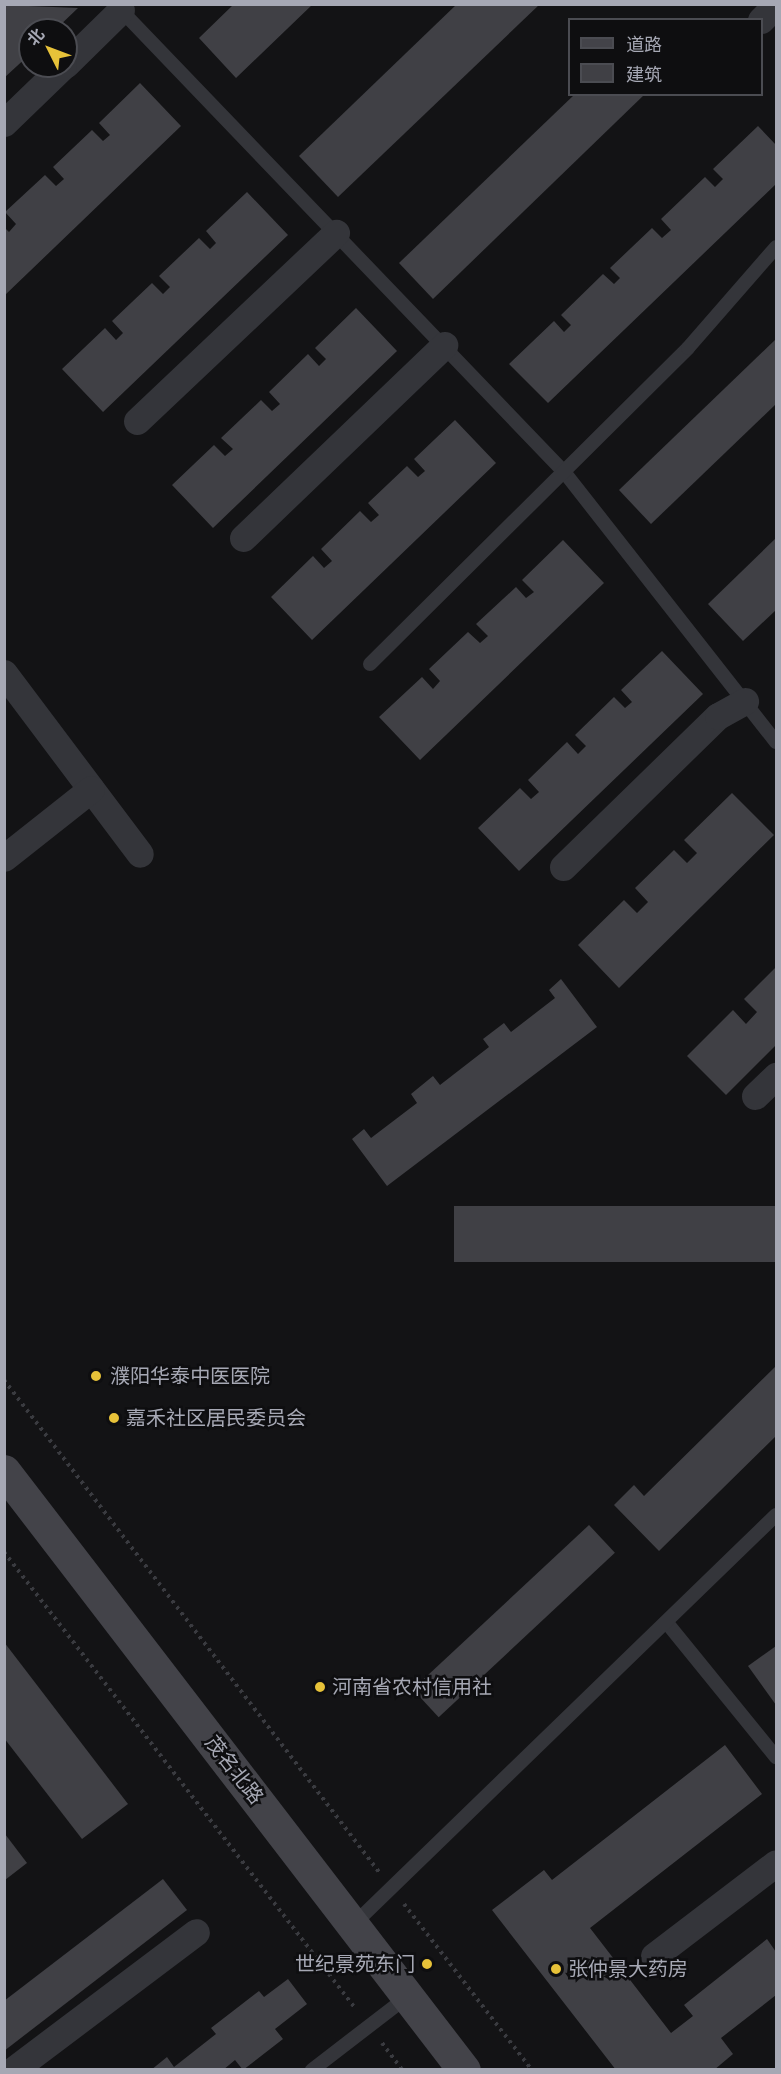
<!DOCTYPE html>
<html>
<head>
<meta charset="utf-8">
<style>
	body { margin:0 }
	#map { position:relative; width:781px; height:2074px; overflow:hidden; background:#131315; font-family:Cabin,"Noto Sans SC",sans-serif }
	div>[style] { position:absolute }
	[style*='--x'] { left:calc(var(--x)*1px); top:calc(var(--y)*1px); width:calc(var(--w)*1px); rotate:calc(var(--a)*1deg) }
	.building>* { inset:0; background:#404045; transform-origin:0 0 }
	.path>* { height:4px; margin-top:-2px; transform-origin:0; background:repeating-linear-gradient(90deg,#3a3b40 0 3px,transparent 0 7.5px) }
	.lane>* { height:14px; margin:-7px; padding:0 7px; transform-origin:7px; border-radius:7px; background:#34353a }
	.street>* { height:27px; margin:-13.5px; padding:0 13.5px; transform-origin:13.5px; border-radius:13.5px; background:#34353a }
	.secondary>* { height:33px; margin:-16.5px; padding:0 16.5px; transform-origin:16.5px; border-radius:16.5px; background:#434349 }
	.dots>* { width:16px; height:16px; translate:-50% -50%; box-sizing:border-box; border:3px solid #0e0e10; border-radius:50% }
	span { translate:-50% -50%; white-space:nowrap; text-align:center; line-height:1.15; -webkit-text-stroke:5px #0e0e10; paint-order:stroke }
	.poi-label { font-size:20px; color:#a6a8b4 }
	.left { translate:0 -50%; text-align:left }
	.right { translate:-100% -50%; text-align:right }
	.street-label { font-size:20px; color:#a6a8b4 }
	.frame { position:absolute; inset:0; border:6px solid #a6a8b4; pointer-events:none }
	.legend { position:absolute; left:568px; top:18px; width:195px; height:78px; box-sizing:border-box; background:#0e0e10; border:2px solid #4b4c52; margin:0; padding:8px 10px; list-style:none; font-size:18px; color:#a6a8b4 }
	.legend li { display:flex; align-items:center; gap:12px; height:30px }
	.legend b { width:30px; border:2px solid #4b4c52 }
	.north { position:absolute; left:18px; top:18px; width:60px; height:60px; box-sizing:border-box; background:#0e0e10; border:2px solid #4b4c52; border-radius:50%; rotate:312deg; font-size:16px; font-weight:700; line-height:24px; text-align:center; color:#a6a8b4 }
	.north::after { content:''; display:block; margin:auto; width:21px; height:27px; background:#e7c239; clip-path:polygon(50% 0,100% 100%,50% 72%,0 100%) }
</style>
</head>
<body>
<div id="map">
	<div class="building">
		<i style="clip-path:polygon(234px 4px,253px 6px,313px 4px,236px 78px,199px 38px)"></i>
		<i style="clip-path:polygon(457px 4px,540px 4px,338px 197px,299px 156px)"></i>
		<i style="clip-path:polygon(4px 5px,78px 8px,55px 30px,30px 30px,30px 54px,4px 78px)"></i>
		<i style="clip-path:polygon(140px 83px,181px 126px,4px 296px,4px 227px,9px 232px,16px 224px,5px 212px,45px 175px,56px 186px,64px 179px,53px 167px,92px 130px,103px 141px,110px 135px,99px 123px)"></i>
		<i style="clip-path:polygon(575px 94px,645px 94px,433px 299px,399px 263px)"></i>
		<i style="clip-path:polygon(758px 126px,776px 145px,776px 184px,548px 403px,509px 364px,554px 321px,564px 332px,571px 325px,561px 315px,603px 274px,614px 284px,620px 278px,610px 268px,652px 228px,662px 238px,671px 230px,661px 219px,705px 177px,715px 187px,723px 179px,713px 169px)"></i>
		<i style="clip-path:polygon(247px 192px,288px 235px,103px 412px,62px 369px,105px 328px,116px 340px,123px 333px,112px 321px,152px 283px,163px 294px,170px 287px,159px 276px,199px 238px,210px 249px,216px 243px,206px 231px)"></i>
		<i style="clip-path:polygon(356px 308px,397px 351px,213px 528px,172px 485px,214px 445px,225px 456px,233px 449px,221px 438px,261px 400px,272px 411px,280px 404px,269px 392px,308px 354px,319px 366px,326px 359px,315px 348px)"></i>
		<i style="clip-path:polygon(776px 339px,776px 404px,651px 524px,619px 490px)"></i>
		<i style="clip-path:polygon(455px 420px,496px 463px,312px 640px,271px 597px,313px 556px,324px 568px,332px 561px,321px 549px,360px 511px,371px 522px,379px 515px,368px 503px,407px 466px,418px 477px,425px 471px,414px 459px)"></i>
		<i style="clip-path:polygon(776px 538px,776px 610px,743px 641px,708px 604px)"></i>
		<i style="clip-path:polygon(563px 540px,604px 583px,420px 760px,379px 717px,422px 677px,433px 689px,440px 681px,429px 669px,468px 632px,480px 643px,488px 636px,476px 624px,516px 587px,526px 598px,534px 592px,522px 580px)"></i>
		<i style="clip-path:polygon(662px 651px,703px 694px,519px 871px,478px 828px,520px 788px,531px 799px,539px 792px,528px 780px,567px 742px,578px 754px,586px 746px,575px 735px,614px 697px,625px 708px,632px 702px,621px 690px)"></i>
		<i style="clip-path:polygon(732px 793px,774px 835px,619px 988px,578px 945px,624px 900px,637px 913px,648px 902px,635px 888px,674px 850px,687px 863px,697px 853px,684px 840px)"></i>
		<i style="clip-path:polygon(776px 967px,776px 1045px,726px 1095px,687px 1056px,733px 1010px,746px 1024px,757px 1012px,744px 999px)"></i>
		<i style="clip-path:polygon(561px 979px,597px 1027px,387px 1186px,352px 1139px,364px 1129px,371px 1138px,417px 1103px,411px 1094px,433px 1076px,440px 1085px,489px 1047px,483px 1039px,504px 1023px,511px 1032px,555px 998px,549px 990px)"></i>
		<i style="left:776px;top:1206px;width:56px;height:322px;rotate:90deg"></i>
		<i style="clip-path:polygon(776px 1366px,776px 1436px,659px 1551px,614px 1505px,634px 1485px,644px 1496px)"></i>
		<i style="left:589px;top:1525px;width:38px;height:241px;rotate:47deg"></i>
		<i style="clip-path:polygon(4px 1642px,128px 1804px,82px 1839px,4px 1738px)"></i>
		<i style="clip-path:polygon(776px 1646px,776px 1705px,748px 1666px)"></i>
		<i style="clip-path:polygon(725px 1745px,762px 1794px,590px 1928px,671px 2033px,693px 2016px,684px 2005px,767px 1939px,776px 1952px,776px 1995px,721px 2038px,733px 2054px,714px 2070px,616px 2070px,492px 1910px,544px 1870px,552px 1880px)"></i>
		<i style="clip-path:polygon(5px 1834px,27px 1863px,5px 1880px)"></i>
		<i style="clip-path:polygon(163px 1879px,187px 1910px,4px 2051px,4px 2001px)"></i>
		<i style="clip-path:polygon(288px 1979px,307px 2004px,275px 2029px,283px 2039px,243px 2070px,235px 2060px,223px 2070px,151px 2070px,167px 2057px,174px 2067px,216px 2034px,211px 2028px,259px 1991px,264px 1997px)"></i>
	</div>
	<div class="path">
		<i style="--x:4;--y:1380;--w:619;--a:52.69"></i>
		<i style="--x:4;--y:1552;--w:575;--a:52.41"></i>
		<i style="--x:404;--y:1904;--w:210;--a:52.4"></i>
		<i style="--x:382;--y:2043;--w:34;--a:53"></i>
	</div>
	<div class="lane">
		<i style="--x:117;--y:6;--w:647;--a:46.19"></i>
		<i style="--x:565;--y:473;--w:342;--a:51.9"></i>
		<i style="--x:370;--y:664;--w:448;--a:-44.8"></i>
		<i style="--x:688;--y:348;--w:134;--a:-48.9"></i>
		<i style="--x:667;--y:1623;--w:173;--a:50.9"></i>
		<i style="--x:353;--y:1925;--w:589;--a:-44.11"></i>
		<i style="--x:312;--y:2070;--w:121;--a:-37.6"></i>
	</div>
	<div class="street">
		<i style="--x:761;--y:20;--w:21;--a:-45"></i>
		<i style="--x:66;--y:64;--w:77;--a:-44.5"></i>
		<i style="--x:4;--y:123;--w:82;--a:-44"></i>
		<i style="--x:137;--y:421;--w:274;--a:-43.4"></i>
		<i style="--x:243;--y:538;--w:279;--a:-43.8"></i>
		<i style="--x:4;--y:673;--w:226;--a:53.1"></i>
		<i style="--x:4;--y:858;--w:111;--a:-38.4"></i>
		<i style="--x:563;--y:867;--w:216;--a:-44.3"></i>
		<i style="--x:718;--y:716;--w:31;--a:-29"></i>
		<i style="--x:755;--y:1096;--w:29;--a:-44"></i>
		<i style="--x:654;--y:1956;--w:153;--a:-37.3"></i>
		<i style="--x:13;--y:2070;--w:229;--a:-37"></i>
	</div>
	<div class="secondary">
		<i style="--x:4;--y:1471;--w:755;--a:52.48"></i>
	</div>
	<div class="dots">
		<i style="left:96px;top:1376px;background:#e7c239"></i>
		<i style="left:114px;top:1418px;background:#e7c239"></i>
		<i style="left:320px;top:1687px;background:#e7c239"></i>
		<i style="left:427px;top:1964px;background:#e7c239"></i>
		<i style="left:556px;top:1969px;background:#e7c239"></i>
	</div>
	<div class="poi-label">
		<span class="left" style="left:110px;top:1376px">濮阳华泰中医医院</span>
		<span class="left" style="left:126px;top:1418px">嘉禾社区居民委员会</span>
		<span class="left" style="left:332px;top:1687px">河南省农村信用社</span>
		<span class="right" style="left:415px;top:1964px">世纪景苑东门</span>
		<span class="left" style="left:568px;top:1969px">张仲景大药房</span>
	</div>
	<div class="street-label">
		<span style="left:234px;top:1770px;rotate:52deg">茂名北路</span>
	</div>
	<div class="frame"></div>
	<ul class="legend">
	<li><b style="height:8px;background:#434349"></b>道路</li>
	<li><b style="height:16px;background:#404045"></b>建筑</li>
	</ul>
	<div class="north">北</div>
</div>
</body>
</html>
